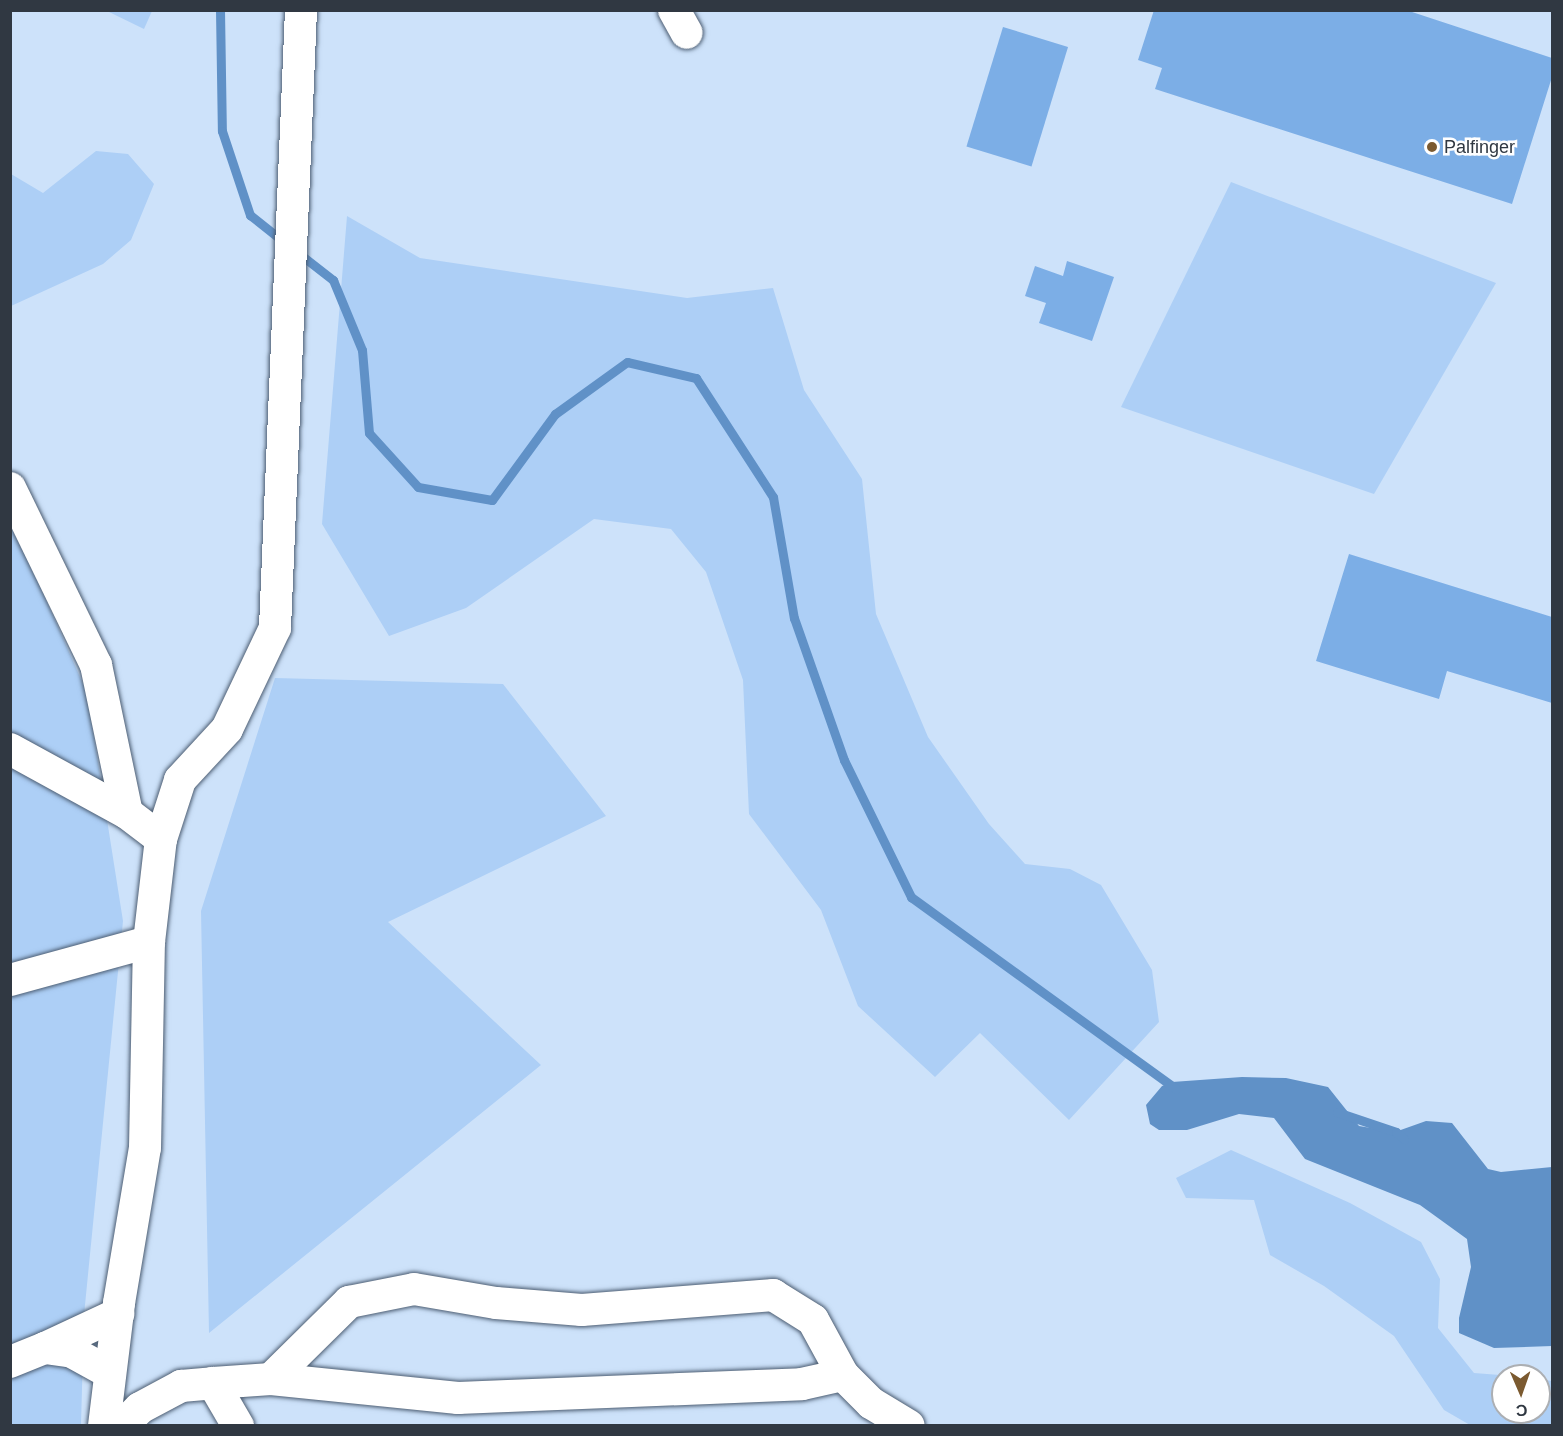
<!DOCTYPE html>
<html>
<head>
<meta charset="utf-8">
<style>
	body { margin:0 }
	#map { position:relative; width:1563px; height:1436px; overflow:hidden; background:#cde2fa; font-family:Helvetica,sans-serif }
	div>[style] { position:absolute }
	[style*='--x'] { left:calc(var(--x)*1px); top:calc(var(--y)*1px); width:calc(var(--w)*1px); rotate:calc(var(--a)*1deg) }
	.green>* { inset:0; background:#adcff6 }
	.water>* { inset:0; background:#6091c7 }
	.stream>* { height:9px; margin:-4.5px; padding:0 4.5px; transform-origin:4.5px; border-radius:4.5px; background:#6091c7 }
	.building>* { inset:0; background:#7caee6; transform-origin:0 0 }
	.roads { filter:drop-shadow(0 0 2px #4c5d72) drop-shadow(0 0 2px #4c5d72) }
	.minor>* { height:32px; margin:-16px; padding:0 16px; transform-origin:16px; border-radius:16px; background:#fff }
	.dots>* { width:16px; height:16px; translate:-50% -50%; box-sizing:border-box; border:3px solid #fff; border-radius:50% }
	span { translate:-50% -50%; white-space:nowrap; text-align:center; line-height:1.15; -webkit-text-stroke:5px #fff; paint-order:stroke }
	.poi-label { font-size:18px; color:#303842 }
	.left { translate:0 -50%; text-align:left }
	.frame { position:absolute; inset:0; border:12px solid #303842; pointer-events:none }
	.north { position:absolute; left:1491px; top:1364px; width:60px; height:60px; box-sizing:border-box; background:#fff; border:2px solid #acafb3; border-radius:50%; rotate:178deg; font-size:16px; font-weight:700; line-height:24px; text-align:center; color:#303842 }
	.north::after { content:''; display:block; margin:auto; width:21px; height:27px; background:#7b5a30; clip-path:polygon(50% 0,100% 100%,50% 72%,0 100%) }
</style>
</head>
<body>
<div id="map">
	<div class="green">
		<i style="clip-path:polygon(107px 11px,152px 11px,144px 29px)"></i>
		<i style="clip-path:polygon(96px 151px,128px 154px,154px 184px,131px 240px,103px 264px,11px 306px,11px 174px,43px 193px)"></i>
		<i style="clip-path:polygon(1231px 182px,1496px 283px,1374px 494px,1121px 407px)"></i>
		<i style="clip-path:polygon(347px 216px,420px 258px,687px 298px,773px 288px,804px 390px,862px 479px,876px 614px,928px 737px,989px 824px,1025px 864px,1070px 869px,1101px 885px,1152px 970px,1159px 1022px,1069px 1120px,980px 1033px,935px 1077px,858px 1006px,821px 910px,749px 814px,743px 680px,706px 572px,671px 529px,594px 519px,466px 608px,389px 636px,322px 524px)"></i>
		<i style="clip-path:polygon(10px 518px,87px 693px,123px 921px,84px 1315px,81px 1425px,11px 1425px)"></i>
		<i style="clip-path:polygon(275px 678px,503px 684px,606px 816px,388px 922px,541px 1065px,209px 1333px,201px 911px)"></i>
		<i style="clip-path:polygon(1231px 1150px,1350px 1203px,1421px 1242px,1440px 1279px,1438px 1328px,1474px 1373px,1513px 1376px,1503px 1376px,1503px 1412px,1539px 1412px,1539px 1379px,1552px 1381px,1552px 1425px,1470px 1425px,1444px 1410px,1394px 1336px,1324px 1286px,1270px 1255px,1254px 1200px,1186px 1198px,1176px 1178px)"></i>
	</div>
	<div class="water">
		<i style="clip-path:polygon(1242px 1077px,1286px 1078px,1328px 1087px,1359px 1126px,1395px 1132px,1426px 1121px,1452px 1123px,1488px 1169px,1501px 1172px,1552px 1167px,1552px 1346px,1494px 1348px,1459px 1333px,1459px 1318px,1471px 1267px,1467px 1239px,1420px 1205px,1305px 1159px,1274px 1118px,1239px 1114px,1187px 1130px,1159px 1130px,1150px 1124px,1146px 1105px,1162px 1086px,1172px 1082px)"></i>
	</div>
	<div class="stream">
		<i style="--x:220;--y:10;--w:121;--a:89.1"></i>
		<i style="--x:222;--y:131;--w:89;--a:71.6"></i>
		<i style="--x:250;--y:215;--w:43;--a:38.5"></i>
		<i style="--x:297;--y:252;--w:46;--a:37.9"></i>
		<i style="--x:333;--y:280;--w:76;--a:67.5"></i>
		<i style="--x:362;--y:350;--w:83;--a:85.2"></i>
		<i style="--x:369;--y:433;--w:73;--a:47.8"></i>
		<i style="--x:418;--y:487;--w:75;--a:10"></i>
		<i style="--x:492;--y:500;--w:107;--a:-53.8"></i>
		<i style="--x:555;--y:414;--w:89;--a:-35.8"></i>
		<i style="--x:627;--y:362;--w:71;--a:13.1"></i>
		<i style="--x:696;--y:378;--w:142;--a:57.1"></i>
		<i style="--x:773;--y:497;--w:123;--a:80.2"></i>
		<i style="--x:794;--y:618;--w:151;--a:70.6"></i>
		<i style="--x:844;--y:760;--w:153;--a:63.9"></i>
		<i style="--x:911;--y:897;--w:327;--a:35.9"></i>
		<i style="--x:1337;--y:1112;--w:62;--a:18.7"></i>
		<i style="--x:1396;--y:1132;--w:11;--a:41"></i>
	</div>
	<div class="building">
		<i style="clip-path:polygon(1154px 10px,1406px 10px,1552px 58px,1552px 77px,1512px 204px,1155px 89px,1162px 68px,1138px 60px)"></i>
		<i style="left:1003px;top:27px;width:68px;height:125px;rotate:17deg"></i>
		<i style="clip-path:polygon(1067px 261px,1114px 277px,1092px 341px,1039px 323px,1046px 303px,1025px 296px,1035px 266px,1063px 276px)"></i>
		<i style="clip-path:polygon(1349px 554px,1552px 617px,1552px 703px,1447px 671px,1439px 699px,1316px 661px)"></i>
	</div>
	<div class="roads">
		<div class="minor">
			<i style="--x:674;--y:10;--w:26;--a:61"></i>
			<i style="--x:10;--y:488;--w:197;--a:64.1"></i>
			<i style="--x:96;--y:665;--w:151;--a:78.2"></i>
			<i style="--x:127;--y:813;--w:43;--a:37.4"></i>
			<i style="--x:10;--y:749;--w:133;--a:28.7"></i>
			<i style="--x:10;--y:980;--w:144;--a:-15.3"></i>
			<i style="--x:45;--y:1348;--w:81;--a:-25"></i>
			<i style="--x:10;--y:1362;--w:38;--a:-22"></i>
			<i style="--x:45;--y:1348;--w:27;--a:8"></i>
			<i style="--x:72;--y:1352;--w:43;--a:28.9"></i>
			<i style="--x:271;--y:1379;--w:110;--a:-44.6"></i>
			<i style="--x:349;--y:1302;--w:66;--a:-11.3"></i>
			<i style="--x:414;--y:1289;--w:83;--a:9.7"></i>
			<i style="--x:496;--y:1303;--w:86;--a:4.7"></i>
			<i style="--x:582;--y:1310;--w:192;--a:-4.5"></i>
			<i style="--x:773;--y:1295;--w:47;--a:32"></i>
			<i style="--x:813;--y:1320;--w:63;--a:61.4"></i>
			<i style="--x:843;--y:1375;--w:40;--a:45"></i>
			<i style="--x:871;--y:1403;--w:44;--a:31.2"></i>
			<i style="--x:213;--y:1383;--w:50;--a:59.8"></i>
			<i style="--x:104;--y:1426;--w:124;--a:-83"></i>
			<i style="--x:119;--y:1303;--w:157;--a:-80.5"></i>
			<i style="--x:145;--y:1148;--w:206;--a:-88.9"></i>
			<i style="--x:149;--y:942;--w:104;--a:-83.4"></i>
			<i style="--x:161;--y:839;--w:62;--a:-72.1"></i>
			<i style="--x:180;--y:780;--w:69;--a:-47.3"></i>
			<i style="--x:227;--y:729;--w:112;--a:-64.6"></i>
			<i style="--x:275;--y:628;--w:619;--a:-87.59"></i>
			<i style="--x:122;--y:1426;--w:25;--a:-45"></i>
			<i style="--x:140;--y:1408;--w:47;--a:-28.2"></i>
			<i style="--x:181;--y:1386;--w:32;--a:-5"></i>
			<i style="--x:213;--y:1383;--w:58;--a:-3.9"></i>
			<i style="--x:271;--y:1379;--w:188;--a:5.8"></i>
			<i style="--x:458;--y:1398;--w:344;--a:-2.3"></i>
			<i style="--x:802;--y:1384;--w:42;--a:-12.4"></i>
		</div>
	</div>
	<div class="dots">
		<i style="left:1432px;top:147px;background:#7b5a30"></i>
	</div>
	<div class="poi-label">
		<span class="left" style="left:1444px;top:147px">Palfinger</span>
	</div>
	<div class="frame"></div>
	<div class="north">С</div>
</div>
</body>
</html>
